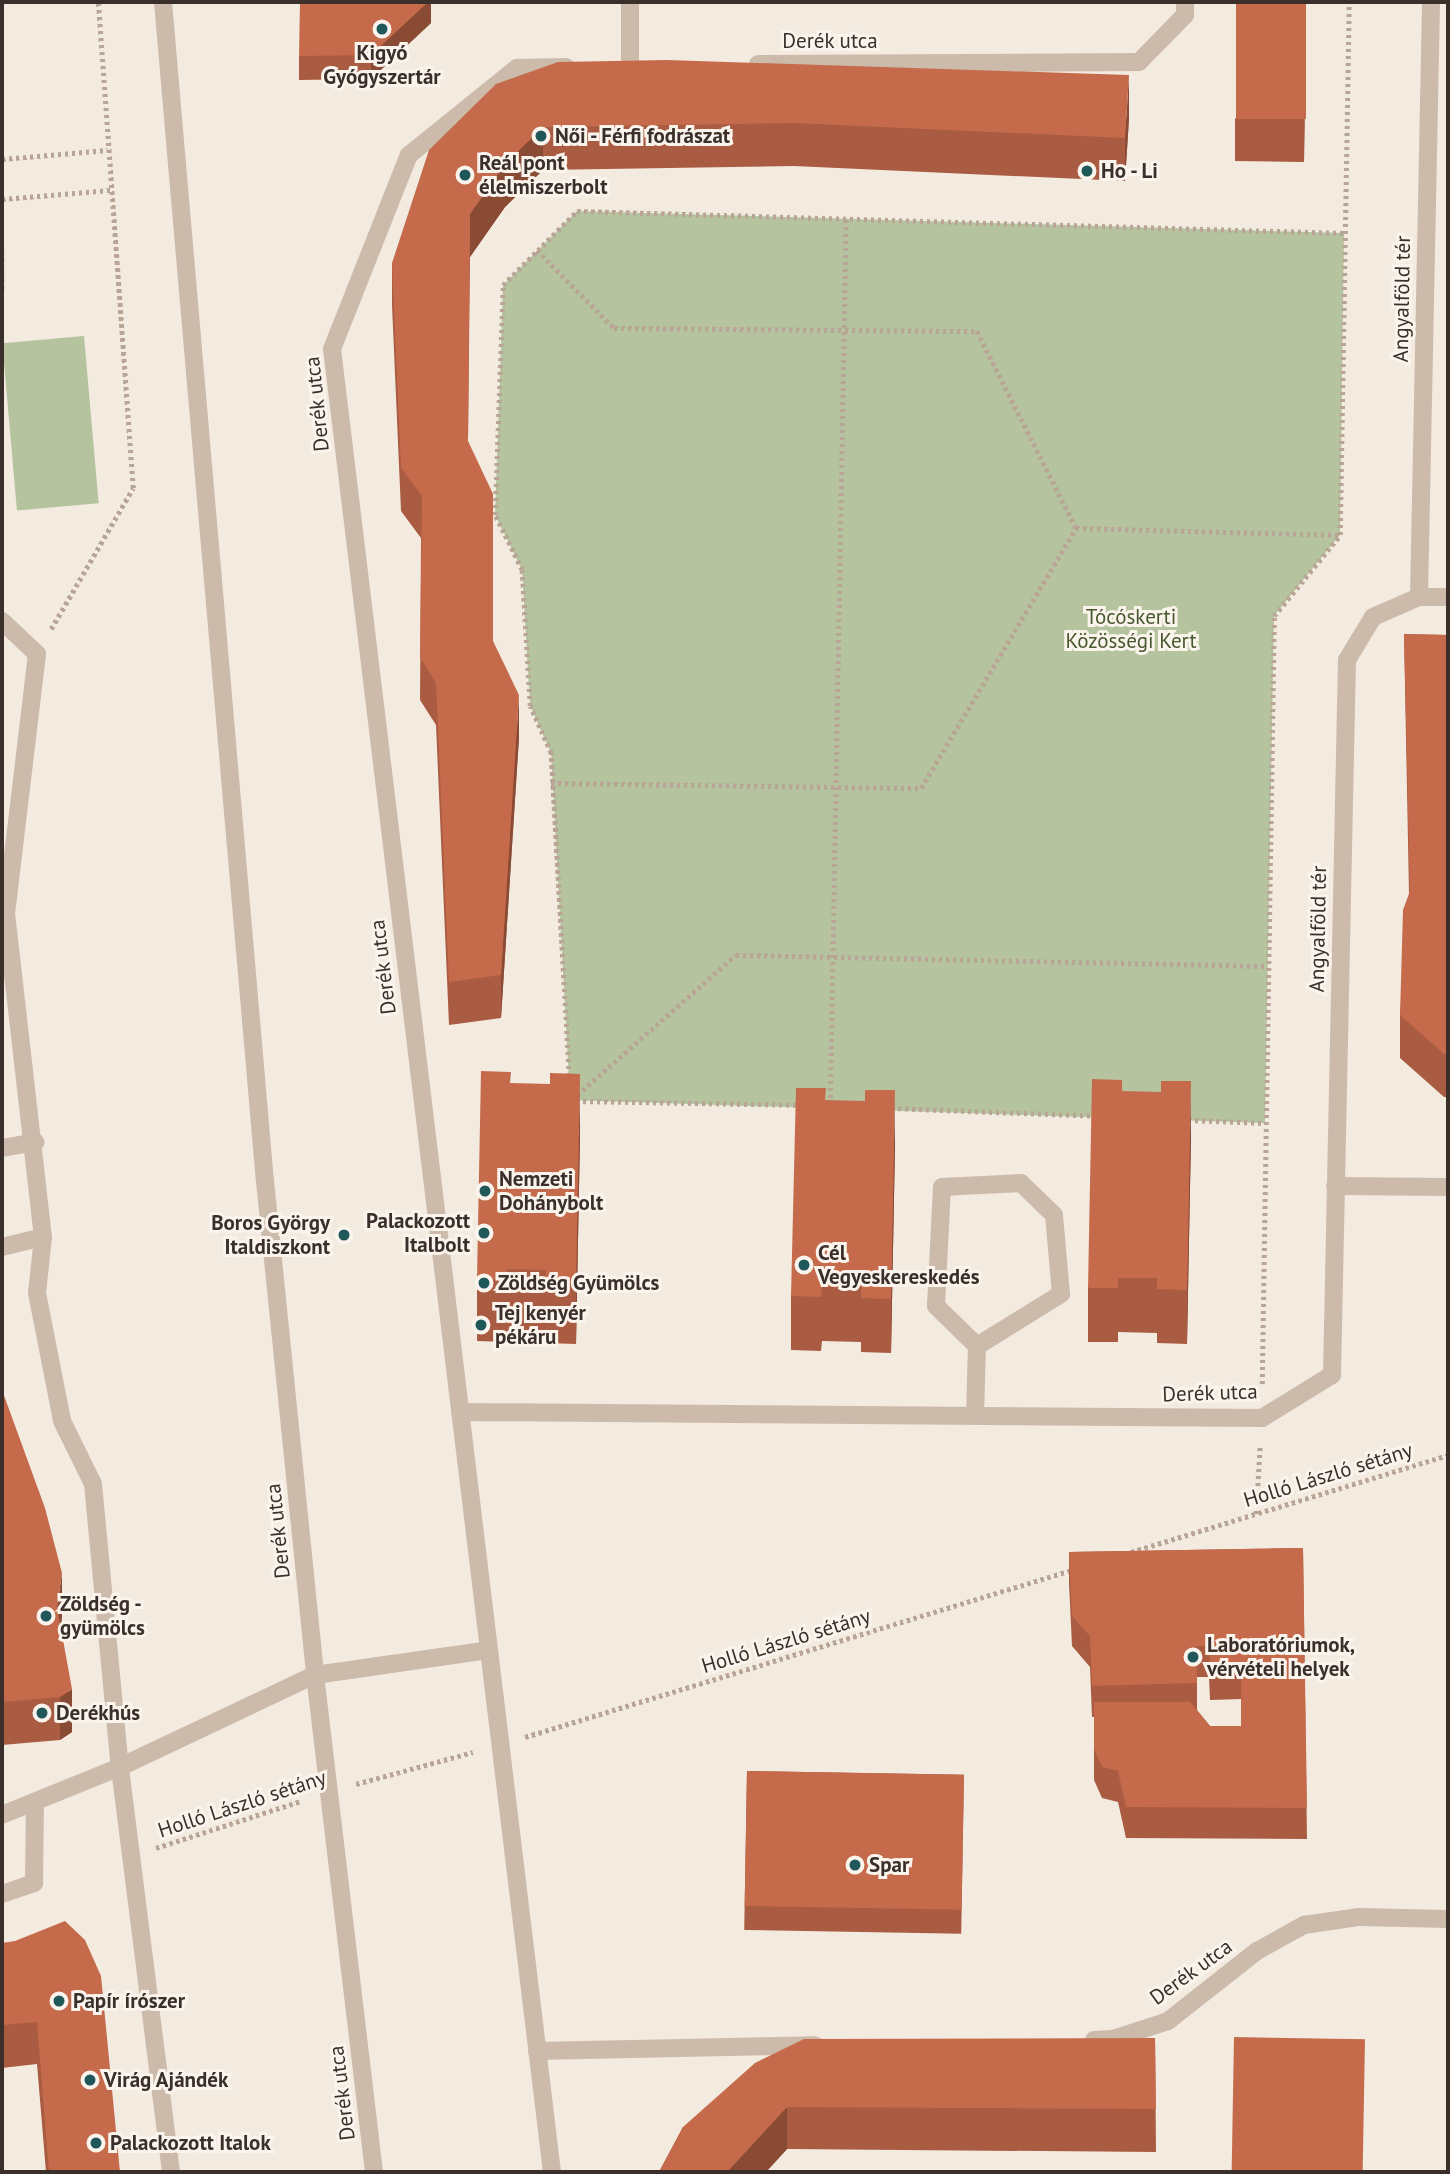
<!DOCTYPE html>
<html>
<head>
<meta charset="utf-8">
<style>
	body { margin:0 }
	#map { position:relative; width:1450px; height:2174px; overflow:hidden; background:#f3eae0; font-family:"PT Sans",sans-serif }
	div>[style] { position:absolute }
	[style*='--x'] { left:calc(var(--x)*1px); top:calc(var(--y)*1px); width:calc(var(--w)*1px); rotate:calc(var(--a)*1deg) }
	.green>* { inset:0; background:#b6c39f; transform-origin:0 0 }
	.path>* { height:4.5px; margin-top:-2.25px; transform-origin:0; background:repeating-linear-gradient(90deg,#b8a595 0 3.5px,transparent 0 7px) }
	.lane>* { height:18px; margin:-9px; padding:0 9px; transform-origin:9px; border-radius:9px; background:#ccbbab }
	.street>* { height:18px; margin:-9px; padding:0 9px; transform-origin:9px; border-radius:9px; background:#ccbbab }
	.wall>* { inset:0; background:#a95c41; transform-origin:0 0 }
	.shaded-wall>* { inset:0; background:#8a4b35 }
	.building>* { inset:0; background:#c56b4c; transform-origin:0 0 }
	.dots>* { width:19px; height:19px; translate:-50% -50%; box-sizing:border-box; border:4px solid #faf4ed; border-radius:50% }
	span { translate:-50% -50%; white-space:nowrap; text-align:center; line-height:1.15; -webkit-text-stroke:6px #faf4ed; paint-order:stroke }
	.street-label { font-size:21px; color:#3a2f2a }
	.poi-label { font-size:21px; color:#3a2f2a; font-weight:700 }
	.left { translate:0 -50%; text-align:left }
	.right { translate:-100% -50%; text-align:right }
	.park-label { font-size:21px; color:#48582e }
	.frame { position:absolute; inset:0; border:4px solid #3a2f2a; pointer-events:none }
</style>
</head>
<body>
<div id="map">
	<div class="green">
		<i style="clip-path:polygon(577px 211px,1344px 233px,1340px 535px,1274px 616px,1265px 1123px,570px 1100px,551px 753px,530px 706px,522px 570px,495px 515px,503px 285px)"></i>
		<i style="left:84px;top:336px;width:168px;height:82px;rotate:85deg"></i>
	</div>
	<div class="path">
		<i style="--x:2;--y:159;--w:106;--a:-4.9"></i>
		<i style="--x:2;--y:199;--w:109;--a:-4.7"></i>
		<i style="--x:537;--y:250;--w:110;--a:45.4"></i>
		<i style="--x:614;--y:328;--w:363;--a:0.5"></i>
		<i style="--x:977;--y:331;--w:220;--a:63.3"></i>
		<i style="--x:2;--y:251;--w:41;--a:90"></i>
		<i style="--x:1076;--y:528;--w:263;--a:1.5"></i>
		<i style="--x:51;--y:629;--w:163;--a:-59.8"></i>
		<i style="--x:133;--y:488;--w:487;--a:-94.1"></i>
		<i style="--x:551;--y:783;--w:370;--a:0.8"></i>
		<i style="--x:921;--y:788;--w:303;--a:-59.2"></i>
		<i style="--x:569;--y:1076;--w:324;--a:-93.2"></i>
		<i style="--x:551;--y:753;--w:51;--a:-114.1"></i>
		<i style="--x:530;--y:706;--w:136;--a:-93.4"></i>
		<i style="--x:522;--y:570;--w:61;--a:-116.1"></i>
		<i style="--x:495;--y:515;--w:230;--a:-88"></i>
		<i style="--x:503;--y:285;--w:105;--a:-45"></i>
		<i style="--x:577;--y:211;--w:767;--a:1.64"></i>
		<i style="--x:577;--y:1095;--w:212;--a:-41.4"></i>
		<i style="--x:736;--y:955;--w:532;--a:1.18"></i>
		<i style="--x:576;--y:1101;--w:222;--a:1"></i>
		<i style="--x:830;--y:1105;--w:886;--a:-88.97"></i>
		<i style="--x:891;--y:1108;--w:204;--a:2.2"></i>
		<i style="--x:1188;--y:1120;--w:77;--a:2.2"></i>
		<i style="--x:1262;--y:1384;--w:768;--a:-89.1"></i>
		<i style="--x:1274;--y:616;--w:104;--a:-50.8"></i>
		<i style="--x:1340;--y:535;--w:533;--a:-89.03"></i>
		<i style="--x:1256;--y:1514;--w:69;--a:-86.7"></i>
		<i style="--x:1131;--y:1552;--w:332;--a:-17"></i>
		<i style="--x:525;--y:1737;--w:572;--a:-16.98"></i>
		<i style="--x:356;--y:1784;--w:121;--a:-15.3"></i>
		<i style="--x:156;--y:1848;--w:152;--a:-18"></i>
	</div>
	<div class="lane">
		<i style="--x:1335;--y:1186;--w:113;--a:0.5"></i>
	</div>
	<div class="street">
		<i style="--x:163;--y:2;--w:1183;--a:85.06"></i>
		<i style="--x:265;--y:1181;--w:497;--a:84.2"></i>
		<i style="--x:315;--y:1675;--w:500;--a:83.23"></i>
		<i style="--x:758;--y:64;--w:381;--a:-0.3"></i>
		<i style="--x:1139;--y:62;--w:66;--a:-45.6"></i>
		<i style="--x:1185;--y:15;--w:13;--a:-90"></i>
		<i style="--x:630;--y:65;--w:63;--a:-90"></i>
		<i style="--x:1419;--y:597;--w:595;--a:-88.84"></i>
		<i style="--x:2;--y:621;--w:48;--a:43.3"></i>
		<i style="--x:37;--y:654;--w:261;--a:96.8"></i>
		<i style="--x:6;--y:913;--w:326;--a:83.5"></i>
		<i style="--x:43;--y:1237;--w:56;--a:96.1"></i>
		<i style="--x:37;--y:1293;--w:130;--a:78.9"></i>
		<i style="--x:62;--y:1421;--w:70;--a:63.8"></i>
		<i style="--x:93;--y:1484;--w:284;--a:84.6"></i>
		<i style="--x:120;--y:1767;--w:127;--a:157.9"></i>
		<i style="--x:2;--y:1148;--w:34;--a:-10"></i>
		<i style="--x:2;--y:1247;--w:42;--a:-13.7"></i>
		<i style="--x:460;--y:1412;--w:802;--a:0.43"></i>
		<i style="--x:1262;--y:1418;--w:82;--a:-31.6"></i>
		<i style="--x:1332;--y:1375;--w:715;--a:-88.8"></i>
		<i style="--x:1347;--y:660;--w:50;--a:-58.8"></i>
		<i style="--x:1373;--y:617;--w:50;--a:-23.5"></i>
		<i style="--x:1419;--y:597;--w:29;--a:0"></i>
		<i style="--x:975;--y:1416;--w:70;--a:-88.4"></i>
		<i style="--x:977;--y:1346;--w:99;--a:-31.8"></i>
		<i style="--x:1061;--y:1294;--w:79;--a:-95.1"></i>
		<i style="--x:1054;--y:1215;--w:46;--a:-135.9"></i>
		<i style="--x:1021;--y:1183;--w:79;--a:177.1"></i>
		<i style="--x:942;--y:1187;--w:119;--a:92.9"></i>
		<i style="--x:936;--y:1306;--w:57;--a:44.3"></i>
		<i style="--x:2;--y:1894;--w:34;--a:-19"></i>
		<i style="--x:34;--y:1883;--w:79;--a:-89.3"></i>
		<i style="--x:1094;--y:2040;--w:19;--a:-3"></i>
		<i style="--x:1113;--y:2039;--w:58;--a:-18.1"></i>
		<i style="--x:1168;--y:2021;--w:113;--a:-38.2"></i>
		<i style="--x:1257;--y:1951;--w:54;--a:-29"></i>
		<i style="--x:1304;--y:1925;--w:56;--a:-8.3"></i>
		<i style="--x:1359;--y:1917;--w:89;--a:1.3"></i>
		<i style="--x:537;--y:2051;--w:278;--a:-1.2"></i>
		<i style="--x:171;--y:2172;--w:408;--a:-97.2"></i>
		<i style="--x:120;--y:1767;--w:216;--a:-25.3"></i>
		<i style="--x:315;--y:1675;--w:175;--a:-8.2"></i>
		<i style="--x:552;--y:2172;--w:1836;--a:-96.88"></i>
		<i style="--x:332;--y:349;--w:209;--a:-68.4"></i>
		<i style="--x:409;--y:155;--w:139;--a:-38.9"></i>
		<i style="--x:517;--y:68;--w:49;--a:-1.2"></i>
	</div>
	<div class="wall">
		<i style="clip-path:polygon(431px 2px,431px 23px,371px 79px,299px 80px,299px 56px)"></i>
		<i style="clip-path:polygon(1306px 2px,1304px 162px,1235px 161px,1235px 119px)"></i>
		<i style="clip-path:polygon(496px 84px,1129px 118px,1125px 181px,794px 166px,543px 170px,505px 207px,470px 257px,468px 441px,493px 641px,519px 737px,501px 1018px,449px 1025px,436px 725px,420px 700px,421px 538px,401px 511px,392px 305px,392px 263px)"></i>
		<i style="clip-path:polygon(1404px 634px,1448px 635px,1448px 1097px,1444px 1097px,1400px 1058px,1400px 1015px,1409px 893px)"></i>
		<i style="clip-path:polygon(511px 1083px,580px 1136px,576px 1344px,546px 1343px,546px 1333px,507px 1331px,507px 1342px,477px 1341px,477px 1279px)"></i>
		<i style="clip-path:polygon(1122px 1091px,1191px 1136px,1187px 1344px,1157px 1343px,1157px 1333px,1118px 1332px,1118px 1342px,1088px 1342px,1088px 1288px)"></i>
		<i style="clip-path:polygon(826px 1100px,895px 1145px,891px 1353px,861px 1352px,861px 1342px,822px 1341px,821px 1351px,791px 1350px,791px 1296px)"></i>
		<i style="clip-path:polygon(2px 1390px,62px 1616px,61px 1627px,72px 1732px,60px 1740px,2px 1745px)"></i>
		<i style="clip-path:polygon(evenodd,1303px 1548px,1307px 1839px,1126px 1838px,1118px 1802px,1102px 1798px,1094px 1780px,1094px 1717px,1092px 1717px,1090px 1667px,1072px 1646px,1069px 1583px,1069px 1552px,1303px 1548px,1197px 1677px,1209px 1677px,1210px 1700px,1241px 1699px,1241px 1726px,1210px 1726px,1197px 1710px,1197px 1677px)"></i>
		<i style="left:747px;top:1771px;width:217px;height:159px;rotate:1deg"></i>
		<i style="clip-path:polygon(2px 1943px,120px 2172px,46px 2172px,37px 2064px,2px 2068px)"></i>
		<i style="clip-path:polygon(1155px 2038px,1156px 2152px,787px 2149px,766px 2172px,659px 2172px,683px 2127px)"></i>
	</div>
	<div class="shaded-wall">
		<i style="clip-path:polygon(428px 2px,431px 2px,431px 23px,371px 79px,371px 55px)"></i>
		<i style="clip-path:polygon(1306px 2px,1304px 162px,1304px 119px)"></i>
		<i style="clip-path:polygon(1129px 75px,1129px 118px,1125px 181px,1125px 138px)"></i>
		<i style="clip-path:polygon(543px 127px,543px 170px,505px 207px,470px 257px,470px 214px,505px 164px)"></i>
		<i style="clip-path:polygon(519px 695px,519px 737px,501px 1018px,501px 975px)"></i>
		<i style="clip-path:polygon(580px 1074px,580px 1136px,576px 1344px,576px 1282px)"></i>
		<i style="clip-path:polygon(1191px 1081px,1191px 1136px,1187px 1344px,1187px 1290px)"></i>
		<i style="clip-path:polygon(895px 1090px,895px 1145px,891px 1353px,891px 1299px)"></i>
		<i style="clip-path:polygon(62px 1573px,62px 1616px,57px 1649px,57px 1607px)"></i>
		<i style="clip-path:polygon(72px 1689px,72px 1732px,60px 1740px,60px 1697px)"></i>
		<i style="clip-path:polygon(787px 2107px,787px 2149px,766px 2172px,727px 2172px)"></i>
	</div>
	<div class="building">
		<i style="clip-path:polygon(300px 2px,428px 2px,371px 55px,299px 56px)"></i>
		<i style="left:1236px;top:2px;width:70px;height:117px"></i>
		<i style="clip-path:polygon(667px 60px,1129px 75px,1125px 138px,794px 123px,543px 127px,505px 164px,470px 214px,468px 441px,493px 494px,493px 641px,519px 695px,501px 975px,449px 982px,436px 683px,420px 657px,422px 496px,401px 468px,392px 263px,429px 150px,496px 84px,558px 62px)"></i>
		<i style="clip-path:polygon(1404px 634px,1448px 635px,1448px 1054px,1444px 1054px,1400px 1015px,1403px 910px,1410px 891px)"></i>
		<i style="clip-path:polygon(481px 1071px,511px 1072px,510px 1083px,550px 1084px,550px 1073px,580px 1074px,576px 1282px,546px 1281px,546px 1270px,507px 1269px,507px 1280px,477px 1279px)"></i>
		<i style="clip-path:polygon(1092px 1079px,1122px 1080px,1122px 1091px,1161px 1092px,1161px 1081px,1191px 1081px,1187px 1290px,1157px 1289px,1157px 1278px,1118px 1278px,1118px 1288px,1088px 1288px)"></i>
		<i style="clip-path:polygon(796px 1088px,826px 1088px,825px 1100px,865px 1101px,865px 1090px,895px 1090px,891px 1299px,861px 1298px,861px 1287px,822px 1287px,821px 1297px,791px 1296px)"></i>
		<i style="clip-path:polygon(2px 1390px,45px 1508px,62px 1573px,57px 1607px,72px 1689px,60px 1697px,2px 1702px)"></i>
		<i style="clip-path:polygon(1303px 1548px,1307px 1808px,1126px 1807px,1118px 1771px,1102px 1767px,1094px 1749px,1094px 1702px,1190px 1702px,1210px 1726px,1241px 1726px,1241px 1668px,1210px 1669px,1209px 1646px,1196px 1646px,1197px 1683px,1092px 1686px,1090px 1636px,1072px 1616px,1069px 1552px)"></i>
		<i style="left:747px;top:1771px;width:217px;height:135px;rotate:1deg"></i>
		<i style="clip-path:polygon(65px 1921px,85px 1940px,101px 1976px,120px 2172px,49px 2172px,37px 2022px,2px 2025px,2px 1943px,15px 1941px)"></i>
		<i style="left:1234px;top:2037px;width:131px;height:135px;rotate:1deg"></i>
		<i style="clip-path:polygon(1155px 2038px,1156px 2109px,787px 2107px,727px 2172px,659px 2172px,683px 2127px,755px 2063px,804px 2039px)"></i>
	</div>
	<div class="dots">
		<i style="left:382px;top:29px;background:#20575b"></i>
		<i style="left:541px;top:136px;background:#20575b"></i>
		<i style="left:1087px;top:171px;background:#20575b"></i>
		<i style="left:465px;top:175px;background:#20575b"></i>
		<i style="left:485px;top:1191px;background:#20575b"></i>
		<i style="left:484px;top:1233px;background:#20575b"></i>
		<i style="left:344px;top:1235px;background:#20575b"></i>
		<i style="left:804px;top:1265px;background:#20575b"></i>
		<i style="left:484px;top:1283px;background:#20575b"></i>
		<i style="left:481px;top:1325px;background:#20575b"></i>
		<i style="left:46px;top:1616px;background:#20575b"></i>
		<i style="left:1193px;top:1657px;background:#20575b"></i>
		<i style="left:42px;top:1713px;background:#20575b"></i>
		<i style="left:855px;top:1865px;background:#20575b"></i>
		<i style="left:59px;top:2001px;background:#20575b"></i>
		<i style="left:90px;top:2080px;background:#20575b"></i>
		<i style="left:96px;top:2143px;background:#20575b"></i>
	</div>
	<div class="street-label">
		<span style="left:830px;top:41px">Derék utca</span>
		<span style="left:1402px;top:299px;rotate:-89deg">Angyalföld tér</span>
		<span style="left:317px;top:404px;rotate:-96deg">Derék utca</span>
		<span style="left:1318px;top:929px;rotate:-89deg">Angyalföld tér</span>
		<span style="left:383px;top:967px;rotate:-97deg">Derék utca</span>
		<span style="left:1210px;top:1393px;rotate:-2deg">Derék utca</span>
		<span style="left:1328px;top:1475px;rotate:-17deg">Holló László sétány</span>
		<span style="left:278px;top:1531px;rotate:-96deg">Derék utca</span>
		<span style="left:786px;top:1641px;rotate:-17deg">Holló László sétány</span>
		<span style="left:242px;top:1804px;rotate:-18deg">Holló László sétány</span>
		<span style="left:1191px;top:1972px;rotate:-36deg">Derék utca</span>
		<span style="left:342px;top:2093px;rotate:-97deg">Derék utca</span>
	</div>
	<div class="poi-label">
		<span style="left:382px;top:65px">Kigyó<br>Gyógyszertár</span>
		<span class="left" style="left:555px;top:136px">Női - Férfi fodrászat</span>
		<span class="left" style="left:479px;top:175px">Reál pont<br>élelmiszerbolt</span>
		<span class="left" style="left:1101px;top:171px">Ho - Li</span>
		<span class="left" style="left:499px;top:1191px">Nemzeti<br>Dohánybolt</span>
		<span class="right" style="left:470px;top:1233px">Palackozott<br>Italbolt</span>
		<span class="right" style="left:330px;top:1235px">Boros György<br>Italdiszkont</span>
		<span class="left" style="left:818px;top:1265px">Cél<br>Vegyeskereskedés</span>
		<span class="left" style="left:498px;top:1283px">Zöldség Gyümölcs</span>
		<span class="left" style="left:495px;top:1325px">Tej kenyér<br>pékáru</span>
		<span class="left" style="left:60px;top:1616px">Zöldség -<br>gyümölcs</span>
		<span class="left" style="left:1207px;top:1657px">Laboratóriumok,<br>vérvételi helyek</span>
		<span class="left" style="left:56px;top:1713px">Derékhús</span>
		<span class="left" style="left:869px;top:1865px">Spar</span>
		<span class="left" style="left:73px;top:2001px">Papír írószer</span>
		<span class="left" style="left:104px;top:2080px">Virág Ajándék</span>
		<span class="left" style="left:110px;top:2143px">Palackozott Italok</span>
	</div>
	<div class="park-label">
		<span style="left:1131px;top:629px">Tócóskerti<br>Közösségi Kert</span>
	</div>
	<div class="frame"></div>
</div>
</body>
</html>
